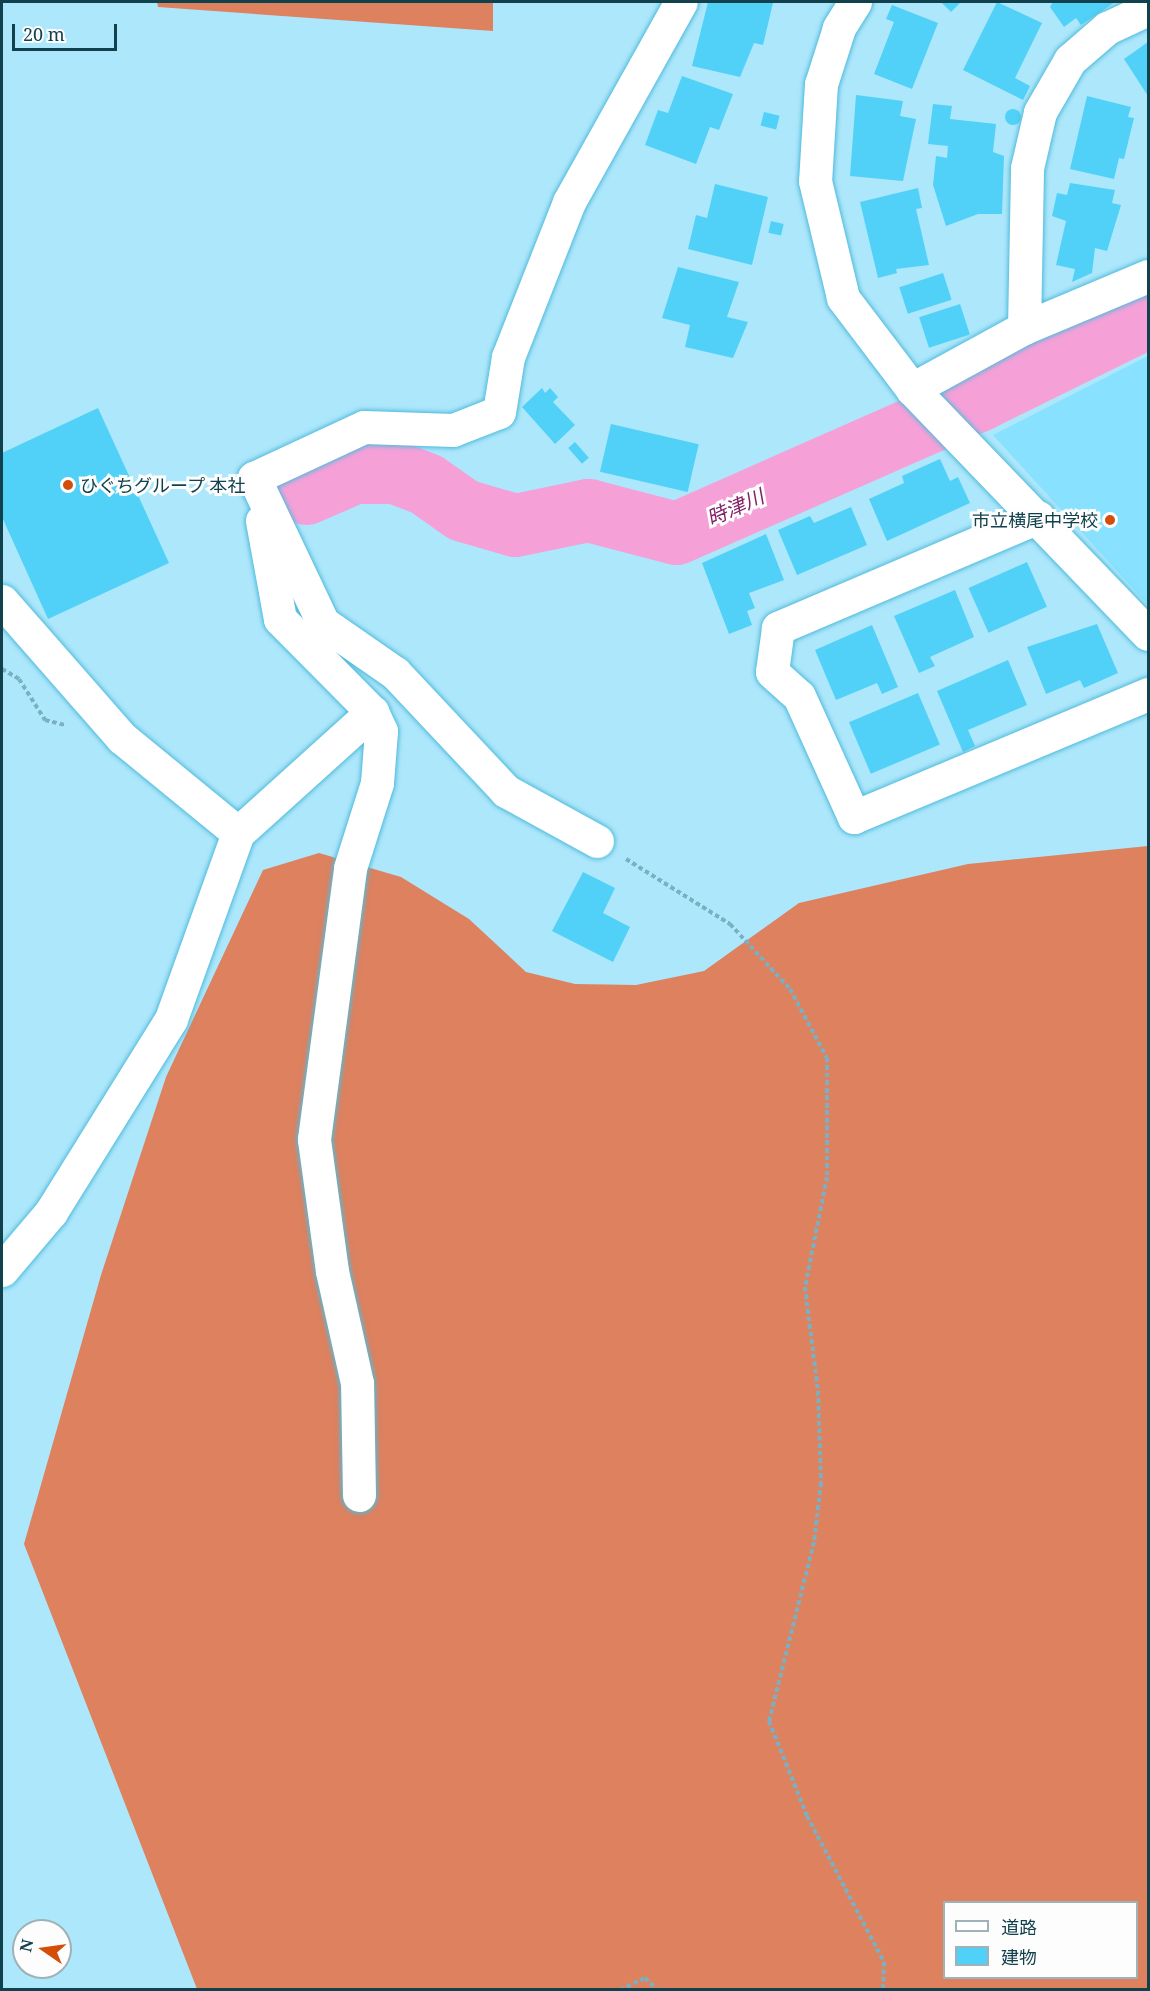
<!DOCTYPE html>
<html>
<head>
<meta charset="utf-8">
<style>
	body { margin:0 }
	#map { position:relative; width:1150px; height:1991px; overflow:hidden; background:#ade7fb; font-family:"Noto Serif","Noto Sans JP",serif }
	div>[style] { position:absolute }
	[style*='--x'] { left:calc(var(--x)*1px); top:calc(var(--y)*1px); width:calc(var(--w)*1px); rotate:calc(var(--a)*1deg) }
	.built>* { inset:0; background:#88e1fe }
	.forest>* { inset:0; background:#dd815f }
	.river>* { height:63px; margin:-31.5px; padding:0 31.5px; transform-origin:31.5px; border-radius:31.5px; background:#f6a0d8 }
	.building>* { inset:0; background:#51d1f7; transform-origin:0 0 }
	.round { border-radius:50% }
	.path>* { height:4px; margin-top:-2px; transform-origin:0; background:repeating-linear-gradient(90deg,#7ab0c2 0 4.5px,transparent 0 7.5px) }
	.roads { filter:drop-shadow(0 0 2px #50bbdc) drop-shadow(0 0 2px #50bbdc) }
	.minor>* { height:33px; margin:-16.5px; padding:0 16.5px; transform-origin:16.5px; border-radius:16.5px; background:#fff }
	.dots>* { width:16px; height:16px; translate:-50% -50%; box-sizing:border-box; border:3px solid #fdfdfd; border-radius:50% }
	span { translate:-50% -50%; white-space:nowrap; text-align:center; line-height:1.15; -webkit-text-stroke:6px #fdfdfd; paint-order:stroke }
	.poi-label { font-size:18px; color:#12414e }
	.left { translate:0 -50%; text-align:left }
	.right { translate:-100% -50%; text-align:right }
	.water-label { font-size:20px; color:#832168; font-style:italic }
	.frame { position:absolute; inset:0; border:3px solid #12414e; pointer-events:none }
	.legend { position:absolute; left:943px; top:1901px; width:195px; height:78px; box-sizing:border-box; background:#fdfdfd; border:2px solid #9fb2b7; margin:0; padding:8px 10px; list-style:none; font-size:18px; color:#12414e }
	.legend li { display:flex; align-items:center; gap:12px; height:30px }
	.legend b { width:30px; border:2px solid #9fb2b7 }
	.north { position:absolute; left:12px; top:1919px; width:60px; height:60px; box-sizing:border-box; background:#fdfdfd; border:2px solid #9fb2b7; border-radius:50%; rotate:283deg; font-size:16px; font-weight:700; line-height:24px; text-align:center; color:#12414e }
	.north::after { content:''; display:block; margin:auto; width:21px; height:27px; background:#d34e09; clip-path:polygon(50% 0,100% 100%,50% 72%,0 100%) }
	.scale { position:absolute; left:12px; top:24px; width:105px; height:27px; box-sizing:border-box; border:3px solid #12414e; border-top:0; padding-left:8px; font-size:18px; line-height:21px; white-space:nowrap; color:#12414e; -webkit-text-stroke:4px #fdfdfd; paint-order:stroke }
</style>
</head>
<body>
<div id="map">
	<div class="built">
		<i style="clip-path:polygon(1148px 356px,1148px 605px,993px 435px)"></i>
	</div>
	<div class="forest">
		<i style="clip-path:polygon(157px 2px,493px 2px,493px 31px,158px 7px)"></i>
		<i style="clip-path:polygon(evenodd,1148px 846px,1148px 1989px,197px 1989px,24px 1544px,101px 1275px,166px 1077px,263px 870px,319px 853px,401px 877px,469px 919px,526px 972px,575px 984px,636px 985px,704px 971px,799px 903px,968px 864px,1148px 846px,944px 1902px,1136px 1902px,1136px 1978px,944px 1978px,944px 1902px)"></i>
	</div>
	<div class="river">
		<i style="--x:306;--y:493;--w:52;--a:-23.6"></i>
		<i style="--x:354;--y:472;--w:41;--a:0"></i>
		<i style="--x:395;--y:472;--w:33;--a:21"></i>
		<i style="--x:426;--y:484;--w:45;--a:35.1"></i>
		<i style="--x:463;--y:510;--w:54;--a:16.1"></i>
		<i style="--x:515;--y:525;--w:75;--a:-11.6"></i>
		<i style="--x:588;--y:510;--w:91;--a:14.6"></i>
		<i style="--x:676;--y:533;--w:330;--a:-23.8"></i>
		<i style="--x:978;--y:400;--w:190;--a:-26.3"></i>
	</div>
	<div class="building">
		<i style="clip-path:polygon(708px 2px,773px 3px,763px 45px,754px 43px,740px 77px,692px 66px)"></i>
		<i style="clip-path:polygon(941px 2px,961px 2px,951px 12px)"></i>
		<i style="clip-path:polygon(997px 2px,1042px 23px,1015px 78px,1030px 86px,1023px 100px,963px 70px)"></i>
		<i style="clip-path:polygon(1053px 2px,1115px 2px,1081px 25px,1076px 18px,1064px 27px,1050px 7px)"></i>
		<i style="clip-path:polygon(892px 5px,938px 23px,912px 89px,874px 74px,894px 22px,886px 19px)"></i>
		<i style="clip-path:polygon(1148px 42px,1148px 96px,1124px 59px)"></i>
		<i style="clip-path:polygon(682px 76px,733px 94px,719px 130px,710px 127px,696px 164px,645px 145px,658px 110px,668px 113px)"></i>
		<i style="clip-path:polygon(856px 95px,903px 101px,900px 116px,916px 119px,903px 181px,850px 176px)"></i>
		<i style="clip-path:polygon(1087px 96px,1131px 107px,1128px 117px,1134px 118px,1124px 159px,1119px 158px,1114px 179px,1070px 169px)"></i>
		<i style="clip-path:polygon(933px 104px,952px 106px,950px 119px,996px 124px,993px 152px,1004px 156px,1002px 214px,978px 214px,946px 226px,933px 185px,936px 156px,947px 158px,948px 146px,928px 144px)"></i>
		<i class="round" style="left:1005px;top:109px;width:16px;height:16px"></i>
		<i style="left:764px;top:112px;width:16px;height:14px;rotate:14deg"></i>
		<i style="clip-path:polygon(1070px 183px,1115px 190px,1112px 203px,1121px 205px,1107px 251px,1095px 248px,1092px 273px,1072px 282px,1075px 269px,1056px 265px,1066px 221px,1052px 216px,1057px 193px,1067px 195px)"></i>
		<i style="clip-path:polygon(715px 184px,768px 197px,752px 265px,688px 249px,696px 215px,707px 218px)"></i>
		<i style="clip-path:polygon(918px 188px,922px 208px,916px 209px,929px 265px,896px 269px,897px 273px,878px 278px,860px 202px)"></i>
		<i style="left:771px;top:221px;width:13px;height:12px;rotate:13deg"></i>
		<i style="clip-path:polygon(678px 267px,739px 282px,727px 317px,748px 322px,733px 358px,685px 347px,690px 325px,662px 318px)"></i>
		<i style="left:943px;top:273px;width:28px;height:46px;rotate:72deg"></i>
		<i style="left:960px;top:304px;width:32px;height:43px;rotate:72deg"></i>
		<i style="clip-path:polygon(542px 388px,545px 393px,550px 388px,558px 397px,553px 402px,575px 425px,555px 444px,522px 407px)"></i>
		<i style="clip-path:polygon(98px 408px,169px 563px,48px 619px,2px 517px,2px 453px)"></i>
		<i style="left:611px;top:424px;width:90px;height:49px;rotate:13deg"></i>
		<i style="left:575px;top:442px;width:21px;height:9px;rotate:49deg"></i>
		<i style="clip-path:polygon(940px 459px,950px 481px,958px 477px,970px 503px,887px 541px,869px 499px,904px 483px,902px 476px)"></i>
		<i style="clip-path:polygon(851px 507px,867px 545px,797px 575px,778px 530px,810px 516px,814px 523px)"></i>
		<i style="clip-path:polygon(766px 534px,784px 580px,749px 593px,755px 608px,747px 611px,752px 625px,729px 634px,702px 563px)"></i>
		<i style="left:1027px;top:562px;width:49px;height:64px;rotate:66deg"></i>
		<i style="clip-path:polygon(955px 590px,974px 637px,930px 657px,935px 666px,919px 673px,894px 616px)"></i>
		<i style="clip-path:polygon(1097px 624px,1118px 673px,1084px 688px,1080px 680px,1046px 694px,1027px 647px)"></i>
		<i style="clip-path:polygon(872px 625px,898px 687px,882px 694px,877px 683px,836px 700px,815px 650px)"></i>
		<i style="clip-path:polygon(1008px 660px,1027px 705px,968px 730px,975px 746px,963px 752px,937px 691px)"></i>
		<i style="left:918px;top:693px;width:56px;height:75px;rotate:67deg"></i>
		<i style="clip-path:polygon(583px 872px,615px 888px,603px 913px,630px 927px,613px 962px,552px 931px)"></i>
	</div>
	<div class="path">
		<i style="--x:2;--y:669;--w:20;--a:30"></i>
		<i style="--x:19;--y:679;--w:49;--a:57.6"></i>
		<i style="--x:45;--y:720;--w:21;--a:14"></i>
		<i style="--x:626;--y:859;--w:123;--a:32"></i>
		<i style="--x:730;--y:924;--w:88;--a:47.3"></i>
		<i style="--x:790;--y:989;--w:78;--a:61.8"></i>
		<i style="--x:827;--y:1058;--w:119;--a:90"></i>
		<i style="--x:827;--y:1177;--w:112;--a:101.3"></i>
		<i style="--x:805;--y:1287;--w:105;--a:82.9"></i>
		<i style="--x:818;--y:1391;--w:92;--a:88.1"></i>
		<i style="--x:821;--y:1483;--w:59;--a:96.8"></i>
		<i style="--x:814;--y:1542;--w:185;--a:104.1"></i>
		<i style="--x:769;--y:1721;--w:102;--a:68.2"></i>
		<i style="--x:807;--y:1816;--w:165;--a:62.2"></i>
		<i style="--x:884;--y:1962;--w:28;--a:92"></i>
		<i style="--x:620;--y:1990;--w:28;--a:-26"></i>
		<i style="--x:645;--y:1978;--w:18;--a:43"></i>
	</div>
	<div class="roads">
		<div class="minor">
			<i style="--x:855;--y:2;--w:31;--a:122"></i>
			<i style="--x:839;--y:28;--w:59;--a:107.8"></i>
			<i style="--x:821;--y:84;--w:97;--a:93.5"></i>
			<i style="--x:815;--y:181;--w:120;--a:76.5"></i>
			<i style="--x:843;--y:298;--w:114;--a:52.8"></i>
			<i style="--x:912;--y:389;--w:340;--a:46.1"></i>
			<i style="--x:1024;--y:328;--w:160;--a:-88.9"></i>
			<i style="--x:1027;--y:168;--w:57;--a:-76.9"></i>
			<i style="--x:1040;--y:112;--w:60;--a:-60"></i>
			<i style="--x:1070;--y:60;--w:49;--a:-40.9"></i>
			<i style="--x:1107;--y:28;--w:45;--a:-24.9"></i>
			<i style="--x:912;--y:389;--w:128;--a:-28.6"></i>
			<i style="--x:1024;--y:328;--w:134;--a:-22.8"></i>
			<i style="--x:1038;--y:517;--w:283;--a:156.9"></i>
			<i style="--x:778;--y:628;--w:44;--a:97.8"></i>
			<i style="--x:772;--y:672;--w:36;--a:42"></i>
			<i style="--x:799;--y:696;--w:133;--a:65.6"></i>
			<i style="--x:854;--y:817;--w:319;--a:-22.7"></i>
			<i style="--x:2;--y:601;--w:182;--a:48.8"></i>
			<i style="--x:122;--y:738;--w:150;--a:39.3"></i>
			<i style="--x:597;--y:841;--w:104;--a:-151.2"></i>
			<i style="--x:506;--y:791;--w:162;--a:-133.2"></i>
			<i style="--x:395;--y:673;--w:88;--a:-145.2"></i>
			<i style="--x:323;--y:623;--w:161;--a:-115.4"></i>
			<i style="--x:254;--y:478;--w:121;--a:-24.9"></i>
			<i style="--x:364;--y:427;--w:89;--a:1.9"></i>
			<i style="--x:453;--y:430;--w:49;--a:-21.4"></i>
			<i style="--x:499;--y:412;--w:56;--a:-80.7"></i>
			<i style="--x:508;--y:357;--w:167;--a:-68.5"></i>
			<i style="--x:569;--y:202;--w:229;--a:-60.8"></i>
			<i style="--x:2;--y:1270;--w:76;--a:-49.8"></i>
			<i style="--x:51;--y:1212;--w:227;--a:-58.1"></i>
			<i style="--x:171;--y:1019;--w:198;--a:-70.2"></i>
			<i style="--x:238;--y:833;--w:181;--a:-42.1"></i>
			<i style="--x:372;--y:712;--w:131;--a:-134.7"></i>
			<i style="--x:280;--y:619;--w:100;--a:-100.4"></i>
			<i style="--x:359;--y:1495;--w:112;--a:-91"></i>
			<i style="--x:357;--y:1383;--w:115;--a:-102.6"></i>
			<i style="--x:332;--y:1271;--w:133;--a:-97.8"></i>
			<i style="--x:314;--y:1139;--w:273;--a:-82.4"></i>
			<i style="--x:350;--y:868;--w:89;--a:-72.4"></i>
			<i style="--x:377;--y:783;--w:52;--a:-85.6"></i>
			<i style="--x:381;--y:731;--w:21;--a:-115"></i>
		</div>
	</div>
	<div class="dots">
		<i style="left:68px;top:485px;background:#d34e09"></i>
		<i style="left:1110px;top:520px;background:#d34e09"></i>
	</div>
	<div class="poi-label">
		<span class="left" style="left:80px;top:485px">ひぐちグループ 本社</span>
		<span class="right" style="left:1098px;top:520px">市立横尾中学校</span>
	</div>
	<div class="water-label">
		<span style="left:735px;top:507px;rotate:-24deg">時津川</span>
	</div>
	<div class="frame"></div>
	<ul class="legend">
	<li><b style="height:8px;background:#fff"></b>道路</li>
	<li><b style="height:16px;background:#51d1f7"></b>建物</li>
	</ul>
	<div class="north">N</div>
	<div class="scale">20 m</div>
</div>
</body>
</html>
